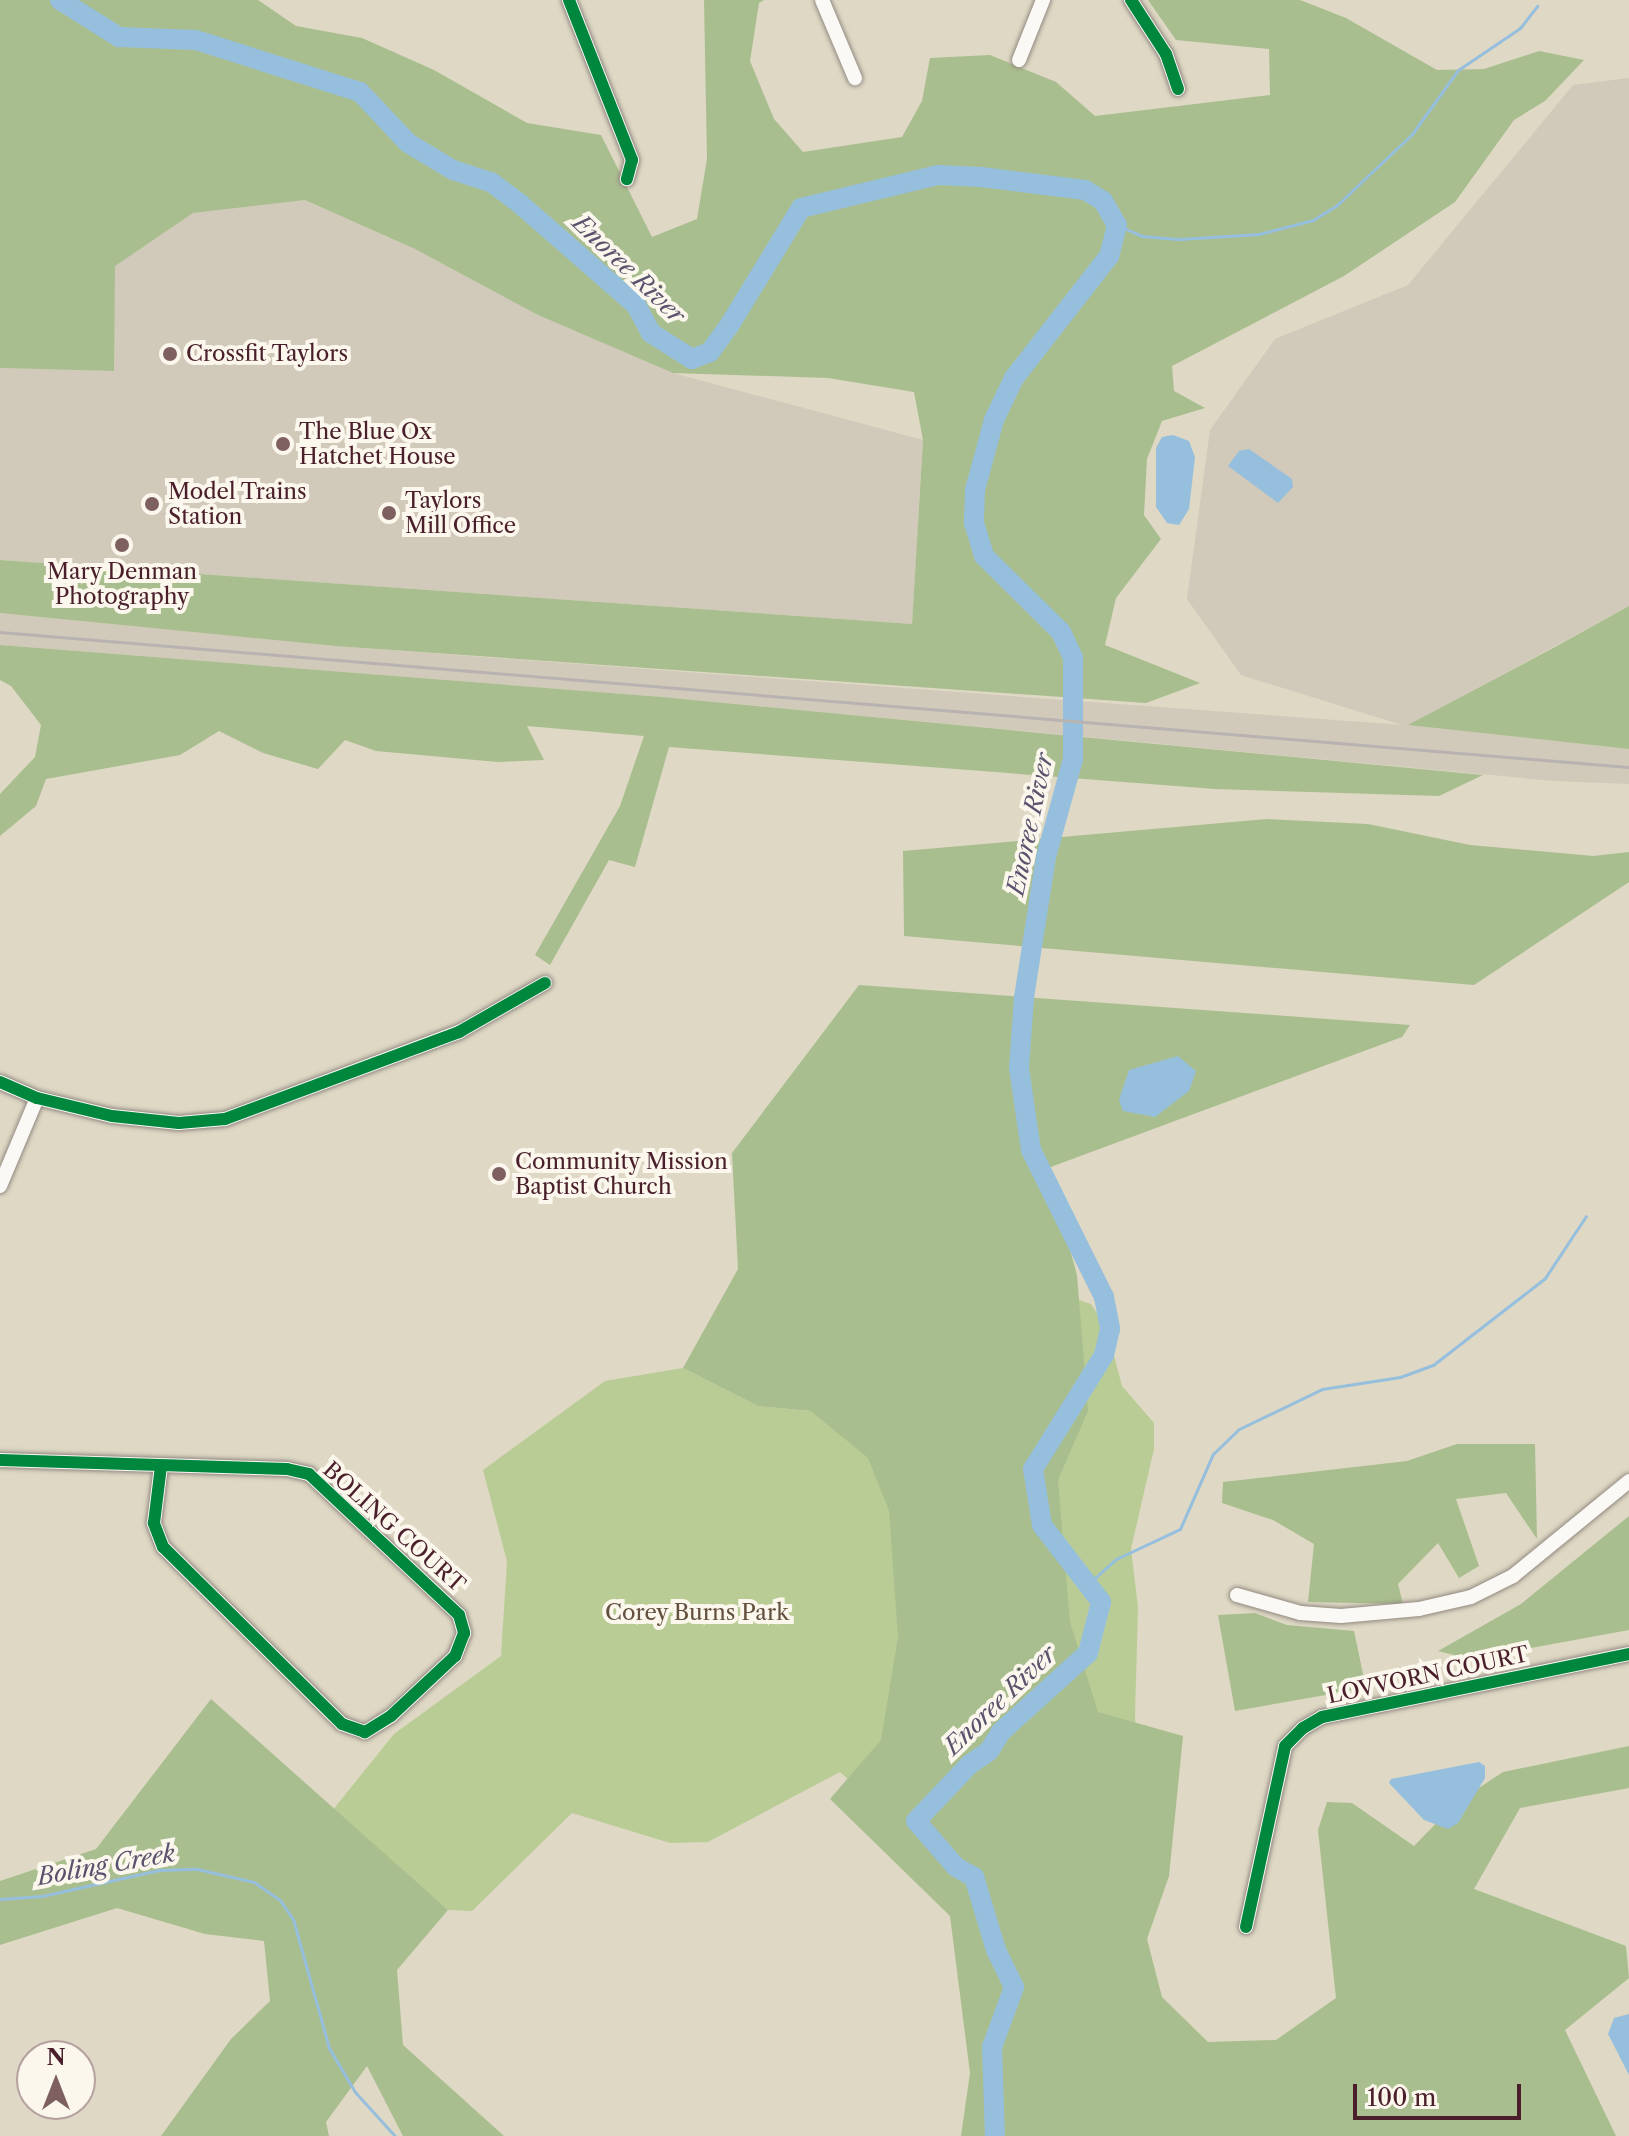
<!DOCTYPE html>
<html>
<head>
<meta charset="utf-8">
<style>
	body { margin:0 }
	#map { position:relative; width:1629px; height:2136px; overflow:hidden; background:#ded8c4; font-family:"Libre Caslon Text",serif }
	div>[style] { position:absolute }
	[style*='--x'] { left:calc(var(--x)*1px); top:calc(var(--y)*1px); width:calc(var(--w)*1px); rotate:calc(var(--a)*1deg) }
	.industrial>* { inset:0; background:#d1c9ba }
	.green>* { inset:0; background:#bacc95 }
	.forest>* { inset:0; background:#a9be8e }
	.water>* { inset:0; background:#96bfde }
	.stream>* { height:3px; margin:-1.5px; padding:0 1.5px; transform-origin:1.5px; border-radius:1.5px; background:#96bfde }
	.river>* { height:20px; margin:-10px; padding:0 10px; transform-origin:10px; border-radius:10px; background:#96bfde }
	.roads { filter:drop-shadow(0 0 2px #938981) drop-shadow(0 0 2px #938981) }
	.minor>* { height:14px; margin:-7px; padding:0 7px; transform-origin:7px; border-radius:7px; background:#faf9f6 }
	.rail>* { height:3px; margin:-1.5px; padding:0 1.5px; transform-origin:1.5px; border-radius:1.5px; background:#b8b2b0 }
	.cycleway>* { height:12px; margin:-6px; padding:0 6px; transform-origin:6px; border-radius:6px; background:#00873e }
	.dots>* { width:22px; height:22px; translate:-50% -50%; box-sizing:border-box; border:4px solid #fbf7ec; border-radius:50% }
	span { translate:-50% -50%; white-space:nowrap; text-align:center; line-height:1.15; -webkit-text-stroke:8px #fbf7ec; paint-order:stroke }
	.poi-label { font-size:22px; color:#4a1f2b }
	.left { translate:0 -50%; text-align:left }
	.street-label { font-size:22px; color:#4a1f2b }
	.park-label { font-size:22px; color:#63503f }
	.water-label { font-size:24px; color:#5a536e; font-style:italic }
	.north { position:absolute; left:16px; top:2040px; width:80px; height:80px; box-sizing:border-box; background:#fbf7ec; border:2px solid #b4a19f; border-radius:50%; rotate:0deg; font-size:22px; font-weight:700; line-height:32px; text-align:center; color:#4a1f2b }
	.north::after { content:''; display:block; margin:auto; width:28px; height:36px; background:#7e6061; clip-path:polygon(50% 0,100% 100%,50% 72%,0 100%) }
	.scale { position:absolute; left:1353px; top:2084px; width:168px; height:36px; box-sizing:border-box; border:4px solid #4a1f2b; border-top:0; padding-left:10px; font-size:24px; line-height:28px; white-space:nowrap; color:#4a1f2b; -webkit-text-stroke:6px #fbf7ec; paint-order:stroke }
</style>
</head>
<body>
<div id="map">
	<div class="industrial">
		<i style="clip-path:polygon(1629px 78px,1629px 606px,1409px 725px,1629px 749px,1629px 784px,1554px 781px,662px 697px,0 645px,0 613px,335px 646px,1402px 725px,1241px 675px,1187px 599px,1210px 430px,1275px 339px,1408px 285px,1573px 85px)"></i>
		<i style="clip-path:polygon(305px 200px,415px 249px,538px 315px,673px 373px,923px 440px,912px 624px,0 560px,0 368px,114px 371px,114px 266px,193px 213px)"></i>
	</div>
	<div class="green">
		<i style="clip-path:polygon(1056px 1199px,1063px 1217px,1067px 1296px,1091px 1304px,1107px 1329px,1122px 1386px,1154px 1423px,1154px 1449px,1131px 1549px,1138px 1607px,1135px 1716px,1141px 1815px,1007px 2002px,914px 1838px,840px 1772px,708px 1842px,670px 1843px,572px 1813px,472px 1911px,448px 1910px,332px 1811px,394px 1734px,501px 1656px,507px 1561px,483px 1470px,605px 1381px,683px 1368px,758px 1406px,810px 1411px)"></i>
	</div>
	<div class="forest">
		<i style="clip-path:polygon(0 0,258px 0,296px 26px,362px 38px,434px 70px,527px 123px,601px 135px,652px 237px,697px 219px,707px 159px,704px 0,764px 0,759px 3px,750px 61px,774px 119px,803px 152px,902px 137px,922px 101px,930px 58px,990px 55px,1056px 82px,1095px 116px,1270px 95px,1269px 49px,1176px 40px,1148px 0,1300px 0,1346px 18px,1437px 70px,1484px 69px,1539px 51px,1584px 60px,1545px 101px,1514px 120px,1455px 202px,1344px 276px,1172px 366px,1174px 391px,1205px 408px,1162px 421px,1147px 459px,1144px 515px,1161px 539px,1116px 598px,1105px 645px,1200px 683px,1146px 703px,335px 646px,0 613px,0 560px,912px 624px,923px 440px,914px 392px,828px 378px,673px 373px,538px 315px,415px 249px,305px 200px,193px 213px,115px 266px,114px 371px,0 368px)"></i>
		<i style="clip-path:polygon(1629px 606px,1629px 749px,1408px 725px,1555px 647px)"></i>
		<i style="clip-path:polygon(0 645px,662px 697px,1483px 775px,1439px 796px,1215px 789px,669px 747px,635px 867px,609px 860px,550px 965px,535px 955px,620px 806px,644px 736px,527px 726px,544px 760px,498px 762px,376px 751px,345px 740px,318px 769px,263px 753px,219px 731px,180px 755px,46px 779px,36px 806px,0 836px,0 794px,35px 757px,41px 725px,11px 686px,0 680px)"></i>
		<i style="clip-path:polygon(1267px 819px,1368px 824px,1470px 845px,1593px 856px,1629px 852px,1629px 882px,1474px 985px,904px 936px,903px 851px)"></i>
		<i style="clip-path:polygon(859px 985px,1410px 1025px,1402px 1037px,1048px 1168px,1077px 1275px,1088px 1411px,1058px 1480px,1070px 1622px,1098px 1712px,1183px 1736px,1169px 1876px,1147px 1939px,1162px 1997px,1208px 2042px,1276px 2040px,1336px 1998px,1318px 1830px,1327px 1802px,1352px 1803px,1414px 1846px,1456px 1803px,1503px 1772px,1629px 1746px,1629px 1788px,1520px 1808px,1474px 1889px,1626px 1946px,1629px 1978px,1565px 2030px,1616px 2136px,961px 2136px,970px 2073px,950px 1916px,830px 1799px,881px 1740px,898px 1637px,889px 1511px,868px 1458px,811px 1411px,758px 1406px,683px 1368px,738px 1269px,732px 1153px)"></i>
		<i style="clip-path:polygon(1457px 1444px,1535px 1444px,1537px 1539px,1506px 1493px,1456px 1499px,1479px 1566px,1459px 1578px,1438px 1543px,1398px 1584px,1403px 1604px,1308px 1602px,1314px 1544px,1273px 1520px,1222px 1503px,1223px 1482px,1407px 1461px)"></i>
		<i style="clip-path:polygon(1629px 1516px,1629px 1630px,1470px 1659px,1438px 1651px,1521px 1604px)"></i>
		<i style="clip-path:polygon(1255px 1613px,1287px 1625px,1354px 1631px,1366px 1688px,1235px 1711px,1218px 1615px)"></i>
		<i style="clip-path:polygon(211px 1699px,448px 1910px,397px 1970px,403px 2045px,504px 2136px,403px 2136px,367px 2066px,326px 2122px,329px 2136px,161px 2136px,231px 2039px,270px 2001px,264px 1941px,205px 1934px,117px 1908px,0 1945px,0 1881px,96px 1849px)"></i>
	</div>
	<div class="water">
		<i style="clip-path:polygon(1173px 435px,1189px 441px,1195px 457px,1189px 509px,1179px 525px,1167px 523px,1156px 507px,1156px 448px,1162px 437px)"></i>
		<i style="clip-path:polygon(1249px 449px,1292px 479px,1293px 487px,1278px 503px,1228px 466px,1239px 451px)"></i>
		<i style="clip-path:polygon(1178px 1056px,1196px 1071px,1189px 1091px,1155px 1117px,1123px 1111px,1119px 1100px,1129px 1070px)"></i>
		<i style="clip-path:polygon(1479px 1762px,1485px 1766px,1485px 1778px,1458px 1823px,1448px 1829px,1424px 1820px,1389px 1783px,1391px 1779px)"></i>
		<i style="clip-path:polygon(1629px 2014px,1629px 2075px,1608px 2034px,1614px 2018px)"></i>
	</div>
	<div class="stream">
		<i style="--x:1117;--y:225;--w:27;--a:24"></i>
		<i style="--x:1142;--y:236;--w:38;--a:5"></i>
		<i style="--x:1180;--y:239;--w:79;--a:-3.6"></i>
		<i style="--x:1259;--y:234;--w:56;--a:-14.5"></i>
		<i style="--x:1313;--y:220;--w:28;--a:-32"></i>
		<i style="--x:1337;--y:205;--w:103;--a:-43.4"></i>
		<i style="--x:1412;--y:134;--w:79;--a:-54.3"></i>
		<i style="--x:1458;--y:70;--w:75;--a:-34.1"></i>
		<i style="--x:1520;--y:28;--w:28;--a:-52"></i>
		<i style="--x:1086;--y:1586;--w:40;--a:-42"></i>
		<i style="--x:1116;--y:1559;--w:71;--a:-25.1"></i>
		<i style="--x:1180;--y:1529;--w:82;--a:-66.3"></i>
		<i style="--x:1213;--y:1454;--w:36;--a:-44"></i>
		<i style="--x:1239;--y:1429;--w:92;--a:-25.7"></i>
		<i style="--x:1322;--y:1389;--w:79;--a:-8.7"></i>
		<i style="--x:1400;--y:1377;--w:35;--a:-20"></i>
		<i style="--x:1433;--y:1365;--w:142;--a:-37.8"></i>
		<i style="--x:1545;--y:1278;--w:74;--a:-56.5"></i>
		<i style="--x:0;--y:1899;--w:42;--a:-4.1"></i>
		<i style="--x:42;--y:1896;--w:120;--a:-12.5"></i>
		<i style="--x:159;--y:1870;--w:38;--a:-2"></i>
		<i style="--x:197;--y:1869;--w:58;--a:12.8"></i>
		<i style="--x:254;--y:1882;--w:32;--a:35"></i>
		<i style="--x:280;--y:1900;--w:23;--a:56"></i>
		<i style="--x:293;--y:1919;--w:134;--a:74.4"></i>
		<i style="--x:329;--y:2048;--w:51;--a:59.4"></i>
		<i style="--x:355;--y:2092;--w:59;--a:47.7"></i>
	</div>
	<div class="river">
		<i style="--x:60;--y:0;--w:70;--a:32.1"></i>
		<i style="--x:119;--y:37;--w:77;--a:2.2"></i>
		<i style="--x:196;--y:40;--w:172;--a:17.6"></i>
		<i style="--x:360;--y:92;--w:70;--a:46.7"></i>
		<i style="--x:408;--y:143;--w:52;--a:31"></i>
		<i style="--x:453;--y:170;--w:40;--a:18"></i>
		<i style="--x:491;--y:182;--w:35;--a:37"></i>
		<i style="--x:519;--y:203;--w:155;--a:41.1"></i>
		<i style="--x:636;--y:305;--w:32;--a:62"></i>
		<i style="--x:651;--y:333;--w:49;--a:32.4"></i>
		<i style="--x:692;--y:359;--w:19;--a:-21"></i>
		<i style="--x:710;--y:352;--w:32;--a:-54"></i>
		<i style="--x:729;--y:326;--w:138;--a:-58.6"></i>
		<i style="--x:801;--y:208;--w:141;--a:-13.5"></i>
		<i style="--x:938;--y:175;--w:43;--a:2.7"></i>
		<i style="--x:981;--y:177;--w:105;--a:7.1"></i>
		<i style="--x:1085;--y:190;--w:21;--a:31"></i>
		<i style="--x:1103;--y:201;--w:28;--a:60"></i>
		<i style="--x:1117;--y:225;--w:32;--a:104"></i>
		<i style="--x:1109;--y:256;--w:155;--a:127.9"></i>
		<i style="--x:1014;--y:378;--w:47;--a:115.5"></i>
		<i style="--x:994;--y:420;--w:73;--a:105.2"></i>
		<i style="--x:975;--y:490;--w:33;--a:92"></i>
		<i style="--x:974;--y:523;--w:34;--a:73"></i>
		<i style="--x:984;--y:556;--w:108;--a:44.6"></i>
		<i style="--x:1061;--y:632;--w:29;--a:65"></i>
		<i style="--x:1073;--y:658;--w:101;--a:90"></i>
		<i style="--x:1073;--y:759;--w:102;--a:105.4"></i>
		<i style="--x:1046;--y:857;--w:143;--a:98.9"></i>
		<i style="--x:1024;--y:998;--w:70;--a:94.1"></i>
		<i style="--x:1019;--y:1068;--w:83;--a:81.7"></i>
		<i style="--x:1031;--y:1150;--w:164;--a:63.6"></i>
		<i style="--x:1104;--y:1297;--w:33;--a:79"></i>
		<i style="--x:1110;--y:1329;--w:27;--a:103"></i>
		<i style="--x:1104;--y:1355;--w:134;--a:121.9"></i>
		<i style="--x:1033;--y:1469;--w:57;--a:80.9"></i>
		<i style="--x:1042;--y:1525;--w:97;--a:52.5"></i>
		<i style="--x:1101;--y:1602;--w:53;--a:104.3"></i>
		<i style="--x:1088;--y:1653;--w:118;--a:137.8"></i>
		<i style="--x:1001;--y:1732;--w:22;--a:122"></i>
		<i style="--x:989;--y:1751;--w:24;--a:145"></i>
		<i style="--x:969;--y:1765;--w:77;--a:133.4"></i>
		<i style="--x:916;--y:1821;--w:61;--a:49"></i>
		<i style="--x:956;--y:1867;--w:21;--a:29"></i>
		<i style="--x:974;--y:1877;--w:76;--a:73.2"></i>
		<i style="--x:996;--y:1950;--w:41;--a:64.1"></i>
		<i style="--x:1014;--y:1987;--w:64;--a:110.1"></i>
		<i style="--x:992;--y:2047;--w:89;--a:88.1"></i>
	</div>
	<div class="roads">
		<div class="minor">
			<i style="--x:569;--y:0;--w:172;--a:68.5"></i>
			<i style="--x:632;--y:160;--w:20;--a:105"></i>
			<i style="--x:822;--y:0;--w:85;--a:67.1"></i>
			<i style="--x:1131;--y:0;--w:64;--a:57.1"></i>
			<i style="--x:1166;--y:54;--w:37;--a:71"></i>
			<i style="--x:1019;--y:60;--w:65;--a:-68.2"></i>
			<i style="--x:0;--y:1082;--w:40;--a:23.4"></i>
			<i style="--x:37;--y:1098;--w:77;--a:13.5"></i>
			<i style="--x:112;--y:1116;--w:67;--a:6"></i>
			<i style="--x:179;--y:1123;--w:46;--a:-5"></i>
			<i style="--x:225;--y:1119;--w:250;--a:-20.4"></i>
			<i style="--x:459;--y:1032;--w:99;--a:-29.7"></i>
			<i style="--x:0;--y:1186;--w:95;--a:-67.2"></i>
			<i style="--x:0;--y:1460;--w:287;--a:1.8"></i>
			<i style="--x:287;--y:1469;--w:23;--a:13"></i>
			<i style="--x:309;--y:1474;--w:206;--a:43.2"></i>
			<i style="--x:459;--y:1615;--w:19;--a:74"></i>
			<i style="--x:464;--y:1633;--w:25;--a:111"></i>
			<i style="--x:455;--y:1656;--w:88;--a:136.8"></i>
			<i style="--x:391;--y:1716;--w:31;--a:148"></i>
			<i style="--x:365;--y:1732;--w:24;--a:-161"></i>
			<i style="--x:342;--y:1724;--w:252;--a:-135.3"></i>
			<i style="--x:163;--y:1547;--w:26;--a:-111"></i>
			<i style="--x:154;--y:1523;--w:57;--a:-83"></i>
			<i style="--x:1237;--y:1595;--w:66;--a:15.9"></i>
			<i style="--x:1300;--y:1613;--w:41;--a:4.2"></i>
			<i style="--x:1341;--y:1616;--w:78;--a:-5.1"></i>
			<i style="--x:1419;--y:1609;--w:53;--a:-13"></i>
			<i style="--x:1471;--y:1597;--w:47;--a:-26.6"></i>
			<i style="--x:1513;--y:1576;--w:150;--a:-39.3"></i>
			<i style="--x:1246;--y:1927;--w:185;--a:-77.8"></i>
			<i style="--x:1285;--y:1746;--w:25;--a:-45"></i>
			<i style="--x:1303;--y:1728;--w:22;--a:-30"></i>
			<i style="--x:1322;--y:1717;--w:313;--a:-11.6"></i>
		</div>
	</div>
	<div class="rail">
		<i style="--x:0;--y:632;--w:1635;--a:4.74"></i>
	</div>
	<div class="cycleway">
		<i style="--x:569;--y:0;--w:172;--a:68.5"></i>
		<i style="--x:632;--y:160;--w:20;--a:105"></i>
		<i style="--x:1131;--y:0;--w:64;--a:57.1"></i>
		<i style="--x:1166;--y:54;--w:37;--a:71"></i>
		<i style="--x:0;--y:1082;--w:40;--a:23.4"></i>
		<i style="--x:37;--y:1098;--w:77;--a:13.5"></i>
		<i style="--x:112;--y:1116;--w:67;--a:6"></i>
		<i style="--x:179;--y:1123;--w:46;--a:-5"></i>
		<i style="--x:225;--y:1119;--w:250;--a:-20.4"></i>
		<i style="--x:459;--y:1032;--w:99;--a:-29.7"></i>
		<i style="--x:0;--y:1460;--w:287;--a:1.8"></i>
		<i style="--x:287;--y:1469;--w:23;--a:13"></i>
		<i style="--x:309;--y:1474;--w:206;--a:43.2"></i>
		<i style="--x:459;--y:1615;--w:19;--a:74"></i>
		<i style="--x:464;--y:1633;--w:25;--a:111"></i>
		<i style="--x:455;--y:1656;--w:88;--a:136.8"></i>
		<i style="--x:391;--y:1716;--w:31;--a:148"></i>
		<i style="--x:365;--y:1732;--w:24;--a:-161"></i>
		<i style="--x:342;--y:1724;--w:252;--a:-135.3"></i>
		<i style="--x:163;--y:1547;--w:26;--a:-111"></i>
		<i style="--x:154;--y:1523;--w:57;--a:-83"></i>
		<i style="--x:1246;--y:1927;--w:185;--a:-77.8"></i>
		<i style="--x:1285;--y:1746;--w:25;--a:-45"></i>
		<i style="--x:1303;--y:1728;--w:22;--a:-30"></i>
		<i style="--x:1322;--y:1717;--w:313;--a:-11.6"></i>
	</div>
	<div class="dots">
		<i style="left:170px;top:354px;background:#7e6061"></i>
		<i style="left:283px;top:444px;background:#7e6061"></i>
		<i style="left:152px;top:504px;background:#7e6061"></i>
		<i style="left:389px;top:513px;background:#7e6061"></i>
		<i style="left:122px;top:545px;background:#7e6061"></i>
		<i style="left:499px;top:1174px;background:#7e6061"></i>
	</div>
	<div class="poi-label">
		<span class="left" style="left:186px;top:354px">Crossfit Taylors</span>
		<span class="left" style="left:299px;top:444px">The Blue Ox<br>Hatchet House</span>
		<span class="left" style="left:168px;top:504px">Model Trains<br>Station</span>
		<span class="left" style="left:405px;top:513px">Taylors<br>Mill Office</span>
		<span style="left:122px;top:584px">Mary Denman<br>Photography</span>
		<span class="left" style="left:515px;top:1174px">Community Mission<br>Baptist Church</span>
	</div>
	<div class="street-label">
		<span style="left:394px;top:1527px;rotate:42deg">BOLING COURT</span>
		<span style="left:1428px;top:1675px;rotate:-12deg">LOVVORN COURT</span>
	</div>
	<div class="park-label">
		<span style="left:697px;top:1613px">Corey Burns Park</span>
	</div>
	<div class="water-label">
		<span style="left:629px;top:269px;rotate:44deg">Enoree River</span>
		<span style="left:1030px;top:824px;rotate:-78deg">Enoree River</span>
		<span style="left:1000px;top:1700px;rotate:-44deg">Enoree River</span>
		<span style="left:106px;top:1865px;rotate:-10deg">Boling Creek</span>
	</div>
	<div class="north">N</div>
	<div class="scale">100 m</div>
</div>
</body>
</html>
